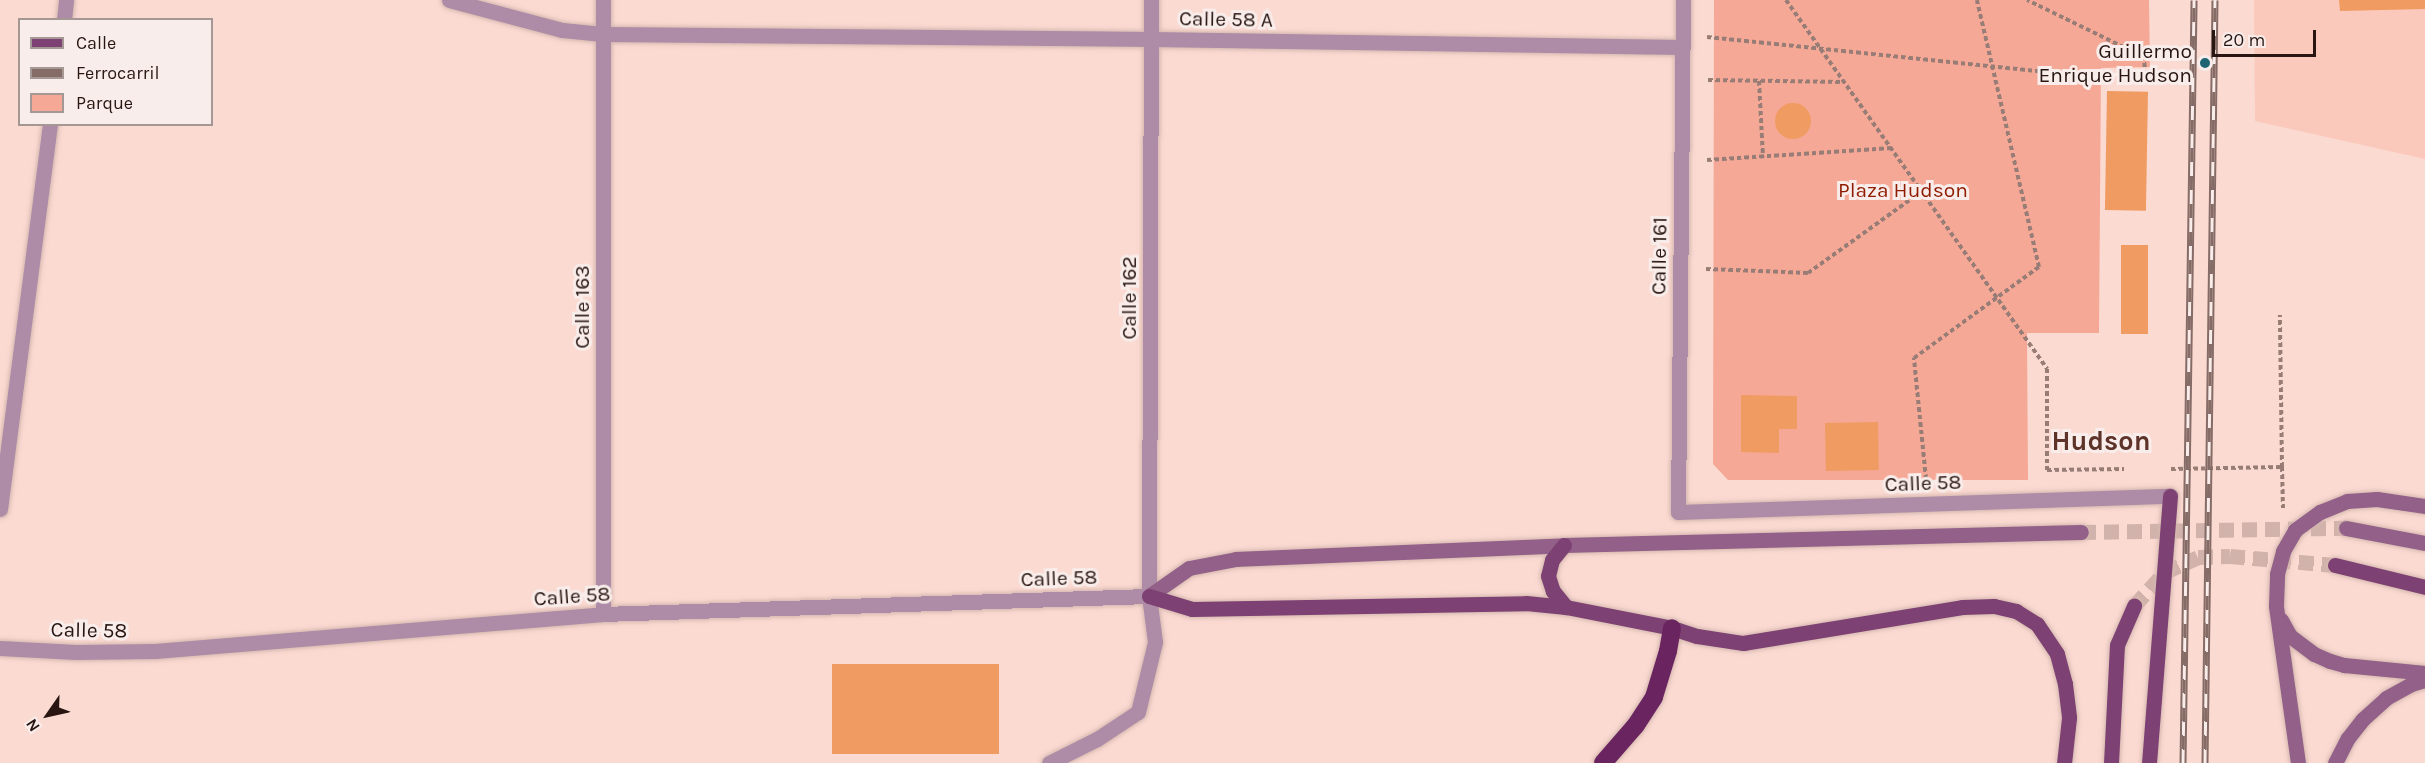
<!DOCTYPE html>
<html>
<head>
<meta charset="utf-8">
<style>
	body { margin:0 }
	#map { position:relative; width:2425px; height:763px; overflow:hidden; background:#fbdad2; font-family:Karla,sans-serif }
	div>[style] { position:absolute }
	[style*='--x'] { left:calc(var(--x)*1px); top:calc(var(--y)*1px); width:calc(var(--w)*1px); rotate:calc(var(--a)*1deg) }
	.built>* { inset:0; background:#fbc9bc }
	.green>* { inset:0; background:#f6a896 }
	.building>* { inset:0; background:#f09b62; transform-origin:0 0 }
	.round { border-radius:50% }
	.secondary-tunnel>* { height:15px; margin-top:-7.5px; transform-origin:0; background:repeating-linear-gradient(90deg,#d1b3ac 0 15px,transparent 0 23px) }
	.primary-tunnel>* { height:15px; margin-top:-7.5px; transform-origin:0; background:repeating-linear-gradient(90deg,#d1b3ac 0 15px,transparent 0 23px) }
	.path>* { height:4px; margin-top:-2px; transform-origin:0; background:repeating-linear-gradient(90deg,#987d77 0 4.5px,transparent 0 7.5px) }
	.roads { filter:drop-shadow(0 0 2px #d5b7af) drop-shadow(0 0 2px #d5b7af) }
	.lane>* { height:15px; margin:-7.5px; padding:0 7.5px; transform-origin:7.5px; border-radius:7.5px; background:#ae8ba6 }
	.street>* { height:15px; margin:-7.5px; padding:0 7.5px; transform-origin:7.5px; border-radius:7.5px; background:#ae8ba6 }
	.secondary>* { height:15px; margin:-7.5px; padding:0 7.5px; transform-origin:7.5px; border-radius:7.5px; background:#926088 }
	.primary>* { height:15px; margin:-7.5px; padding:0 7.5px; transform-origin:7.5px; border-radius:7.5px; background:#7d4173 }
	.highway>* { height:18px; margin:-9px; padding:0 9px; transform-origin:9px; border-radius:9px; background:#6a2460 }
	.rail>* { height:7px; margin-top:-3.5px; transform-origin:0; background:repeating-linear-gradient(90deg,#f8edea 0 14px,#856c66 0 28px); box-sizing:border-box; border-block:2px solid #856c66 }
	.dots>* { width:16px; height:16px; translate:-50% -50%; box-sizing:border-box; border:3px solid #f8edea; border-radius:50% }
	span { translate:-50% -50%; white-space:nowrap; text-align:center; line-height:1.15; -webkit-text-stroke:6px #f8edea; paint-order:stroke }
	.street-label { font-size:21px; color:#291612 }
	.poi-label { font-size:21px; color:#291612 }
	.right { translate:-100% -50%; text-align:right }
	.park-label { font-size:21px; color:#8f1b00 }
	.district-label { font-size:27px; color:#5e3329; font-weight:700 }
	.legend { position:absolute; left:18px; top:18px; width:195px; height:108px; box-sizing:border-box; background:#f8edea; border:2px solid #a59794; margin:0; padding:8px 10px; list-style:none; font-size:18px; color:#291612 }
	.legend li { display:flex; align-items:center; gap:12px; height:30px }
	.legend b { width:30px; border:2px solid #a59794 }
	.north { position:absolute; left:18px; top:685px; width:60px; height:60px; -webkit-text-stroke:4px #f8edea; paint-order:stroke; rotate:236deg; font-size:16px; font-weight:700; line-height:24px; text-align:center; color:#291612 }
	.north::after { content:''; display:block; margin:auto; width:21px; height:27px; background:#291612; clip-path:polygon(50% 0,100% 100%,50% 72%,0 100%) }
	.scale { position:absolute; left:2212px; top:30px; width:104px; height:27px; box-sizing:border-box; border:3px solid #291612; border-top:0; padding-left:8px; font-size:18px; line-height:21px; white-space:nowrap; color:#291612; -webkit-text-stroke:4px #f8edea; paint-order:stroke }
</style>
</head>
<body>
<div id="map">
	<div class="built">
		<i style="clip-path:polygon(2254px 0,2425px 0,2425px 159px,2255px 121px)"></i>
	</div>
	<div class="green">
		<i style="clip-path:polygon(1714px 0,2149px 0,2150px 67px,2101px 68px,2099px 333px,2027px 333px,2028px 480px,1728px 480px,1713px 464px)"></i>
	</div>
	<div class="building">
		<i style="clip-path:polygon(2339px 0,2425px 0,2425px 9px,2340px 11px)"></i>
		<i style="left:2107px;top:91px;width:41px;height:119px;rotate:1deg"></i>
		<i class="round" style="left:1775px;top:103px;width:36px;height:36px"></i>
		<i style="left:2121px;top:245px;width:27px;height:89px"></i>
		<i style="clip-path:polygon(1741px 395px,1797px 396px,1797px 429px,1779px 429px,1779px 453px,1741px 452px)"></i>
		<i style="left:1878px;top:422px;width:48px;height:53px;rotate:89deg"></i>
		<i style="left:999px;top:664px;width:90px;height:167px;rotate:90deg"></i>
	</div>
	<div class="secondary-tunnel">
		<i style="--x:2081;--y:532;--w:265;--a:-0.9"></i>
	</div>
	<div class="primary-tunnel">
		<i style="--x:2134;--y:606;--w:46;--a:-47.6"></i>
		<i style="--x:2165;--y:572;--w:36;--a:-24"></i>
		<i style="--x:2198;--y:557;--w:32;--a:-2"></i>
		<i style="--x:2230;--y:556;--w:105;--a:4.9"></i>
	</div>
	<div class="path">
		<i style="--x:1786;--y:0;--w:452;--a:54.7"></i>
		<i style="--x:2047;--y:369;--w:101;--a:90"></i>
		<i style="--x:2047;--y:470;--w:77;--a:-0.7"></i>
		<i style="--x:1707;--y:37;--w:441;--a:5.9"></i>
		<i style="--x:2146;--y:82;--w:25;--a:-95"></i>
		<i style="--x:2144;--y:57;--w:130;--a:-154"></i>
		<i style="--x:1708;--y:80;--w:137;--a:0.8"></i>
		<i style="--x:1759;--y:81;--w:76;--a:87"></i>
		<i style="--x:1707;--y:160;--w:185;--a:-3.7"></i>
		<i style="--x:1706;--y:269;--w:102;--a:2.2"></i>
		<i style="--x:1808;--y:273;--w:140;--a:-35.7"></i>
		<i style="--x:2282;--y:467;--w:41;--a:88.6"></i>
		<i style="--x:2171;--y:469;--w:111;--a:-1"></i>
		<i style="--x:2282;--y:467;--w:152;--a:-90.8"></i>
		<i style="--x:1926;--y:479;--w:122;--a:-95.7"></i>
		<i style="--x:1914;--y:358;--w:155;--a:-36.1"></i>
		<i style="--x:2039;--y:267;--w:274;--a:-103.1"></i>
	</div>
	<div class="roads">
		<div class="lane">
			<i style="--x:1049;--y:763;--w:54;--a:-26.6"></i>
			<i style="--x:1097;--y:739;--w:49;--a:-33.4"></i>
			<i style="--x:1138;--y:712;--w:72;--a:-76.3"></i>
			<i style="--x:1155;--y:642;--w:46;--a:-97.4"></i>
		</div>
		<div class="street">
			<i style="--x:449;--y:0;--w:117;--a:14.9"></i>
			<i style="--x:562;--y:30;--w:41;--a:5.6"></i>
			<i style="--x:603;--y:34;--w:548;--a:0.52"></i>
			<i style="--x:1151;--y:39;--w:532;--a:0.86"></i>
			<i style="--x:1683;--y:0;--w:512;--a:90.56"></i>
			<i style="--x:1678;--y:512;--w:492;--a:-1.9"></i>
			<i style="--x:64;--y:20;--w:20;--a:-84"></i>
			<i style="--x:0;--y:509;--w:388;--a:-82.6"></i>
			<i style="--x:603;--y:614;--w:614;--a:-90"></i>
			<i style="--x:0;--y:648;--w:76;--a:3"></i>
			<i style="--x:76;--y:652;--w:79;--a:-0.7"></i>
			<i style="--x:155;--y:651;--w:450;--a:-4.7"></i>
			<i style="--x:603;--y:614;--w:546;--a:-1.89"></i>
			<i style="--x:1149;--y:596;--w:596;--a:-89.81"></i>
		</div>
		<div class="secondary">
			<i style="--x:2346;--y:528;--w:80;--a:10.8"></i>
			<i style="--x:1149;--y:596;--w:49;--a:-35"></i>
			<i style="--x:1189;--y:568;--w:48;--a:-10.8"></i>
			<i style="--x:1236;--y:559;--w:328;--a:-2.4"></i>
			<i style="--x:1564;--y:545;--w:517;--a:-1.44"></i>
			<i style="--x:2281;--y:620;--w:18;--a:61"></i>
			<i style="--x:2290;--y:636;--w:30;--a:37"></i>
			<i style="--x:2314;--y:654;--w:17;--a:24"></i>
			<i style="--x:2330;--y:661;--w:15;--a:16"></i>
			<i style="--x:2344;--y:665;--w:81;--a:5.6"></i>
			<i style="--x:2298;--y:763;--w:159;--a:-98"></i>
			<i style="--x:2276;--y:606;--w:32;--a:-88"></i>
			<i style="--x:2277;--y:574;--w:24;--a:-75"></i>
			<i style="--x:2283;--y:551;--w:24;--a:-60"></i>
			<i style="--x:2295;--y:530;--w:31;--a:-36"></i>
			<i style="--x:2320;--y:512;--w:29;--a:-22"></i>
			<i style="--x:2347;--y:501;--w:30;--a:-4"></i>
			<i style="--x:2377;--y:499;--w:49;--a:8.3"></i>
			<i style="--x:2335;--y:763;--w:28;--a:-63"></i>
			<i style="--x:2348;--y:738;--w:24;--a:-52"></i>
			<i style="--x:2363;--y:719;--w:31;--a:-42"></i>
			<i style="--x:2386;--y:698;--w:29;--a:-29"></i>
			<i style="--x:2411;--y:684;--w:15;--a:-16"></i>
		</div>
		<div class="primary">
			<i style="--x:1564;--y:545;--w:19;--a:129"></i>
			<i style="--x:1552;--y:560;--w:16;--a:104"></i>
			<i style="--x:1548;--y:576;--w:16;--a:72"></i>
			<i style="--x:1553;--y:591;--w:21;--a:51"></i>
			<i style="--x:2335;--y:565;--w:93;--a:13.7"></i>
			<i style="--x:1149;--y:596;--w:45;--a:16.8"></i>
			<i style="--x:1192;--y:609;--w:334;--a:-1"></i>
			<i style="--x:1526;--y:603;--w:40;--a:5.7"></i>
			<i style="--x:1566;--y:607;--w:108;--a:11.2"></i>
			<i style="--x:1672;--y:628;--w:26;--a:18"></i>
			<i style="--x:1697;--y:636;--w:47;--a:8.7"></i>
			<i style="--x:1743;--y:643;--w:222;--a:-9.3"></i>
			<i style="--x:1962;--y:607;--w:32;--a:-2"></i>
			<i style="--x:1994;--y:606;--w:23;--a:13"></i>
			<i style="--x:2016;--y:611;--w:25;--a:32"></i>
			<i style="--x:2037;--y:624;--w:36;--a:56"></i>
			<i style="--x:2057;--y:654;--w:31;--a:75"></i>
			<i style="--x:2065;--y:684;--w:34;--a:83"></i>
			<i style="--x:2069;--y:718;--w:45;--a:96.3"></i>
			<i style="--x:2111;--y:763;--w:118;--a:-87.1"></i>
			<i style="--x:2117;--y:645;--w:43;--a:-66.4"></i>
			<i style="--x:2149;--y:763;--w:268;--a:-85.5"></i>
		</div>
		<div class="highway">
			<i style="--x:1603;--y:763;--w:50;--a:-49"></i>
			<i style="--x:1636;--y:725;--w:33;--a:-57"></i>
			<i style="--x:1654;--y:697;--w:48;--a:-73.1"></i>
			<i style="--x:1668;--y:651;--w:23;--a:-80"></i>
		</div>
	</div>
	<div class="rail">
		<i style="--x:2183;--y:763;--w:763;--a:-89.17"></i>
		<i style="--x:2205;--y:763;--w:763;--a:-89.25"></i>
	</div>
	<div class="dots">
		<i style="left:2205px;top:63px;background:#1d6573"></i>
	</div>
	<div class="street-label">
		<span style="left:1226px;top:19px;rotate:1deg">Calle 58 A</span>
		<span style="left:1659px;top:256px;rotate:-89deg">Calle 161</span>
		<span style="left:1129px;top:298px;rotate:-90deg">Calle 162</span>
		<span style="left:582px;top:307px;rotate:-90deg">Calle 163</span>
		<span style="left:1923px;top:483px;rotate:-2deg">Calle 58</span>
		<span style="left:1059px;top:578px;rotate:-2deg">Calle 58</span>
		<span style="left:572px;top:596px;rotate:-4deg">Calle 58</span>
		<span style="left:89px;top:630px;rotate:1deg">Calle 58</span>
	</div>
	<div class="poi-label">
		<span class="right" style="left:2192px;top:63px">Guillermo<br>Enrique Hudson</span>
	</div>
	<div class="park-label">
		<span style="left:1903px;top:190px">Plaza Hudson</span>
	</div>
	<div class="district-label">
		<span style="left:2101px;top:442px">Hudson</span>
	</div>
	<ul class="legend">
	<li><b style="height:8px;background:#7d4173"></b>Calle</li>
	<li><b style="height:8px;background:#856c66"></b>Ferrocarril</li>
	<li><b style="height:16px;background:#f6a896"></b>Parque</li>
	</ul>
	<div class="north">N</div>
	<div class="scale">20 m</div>
</div>
</body>
</html>
